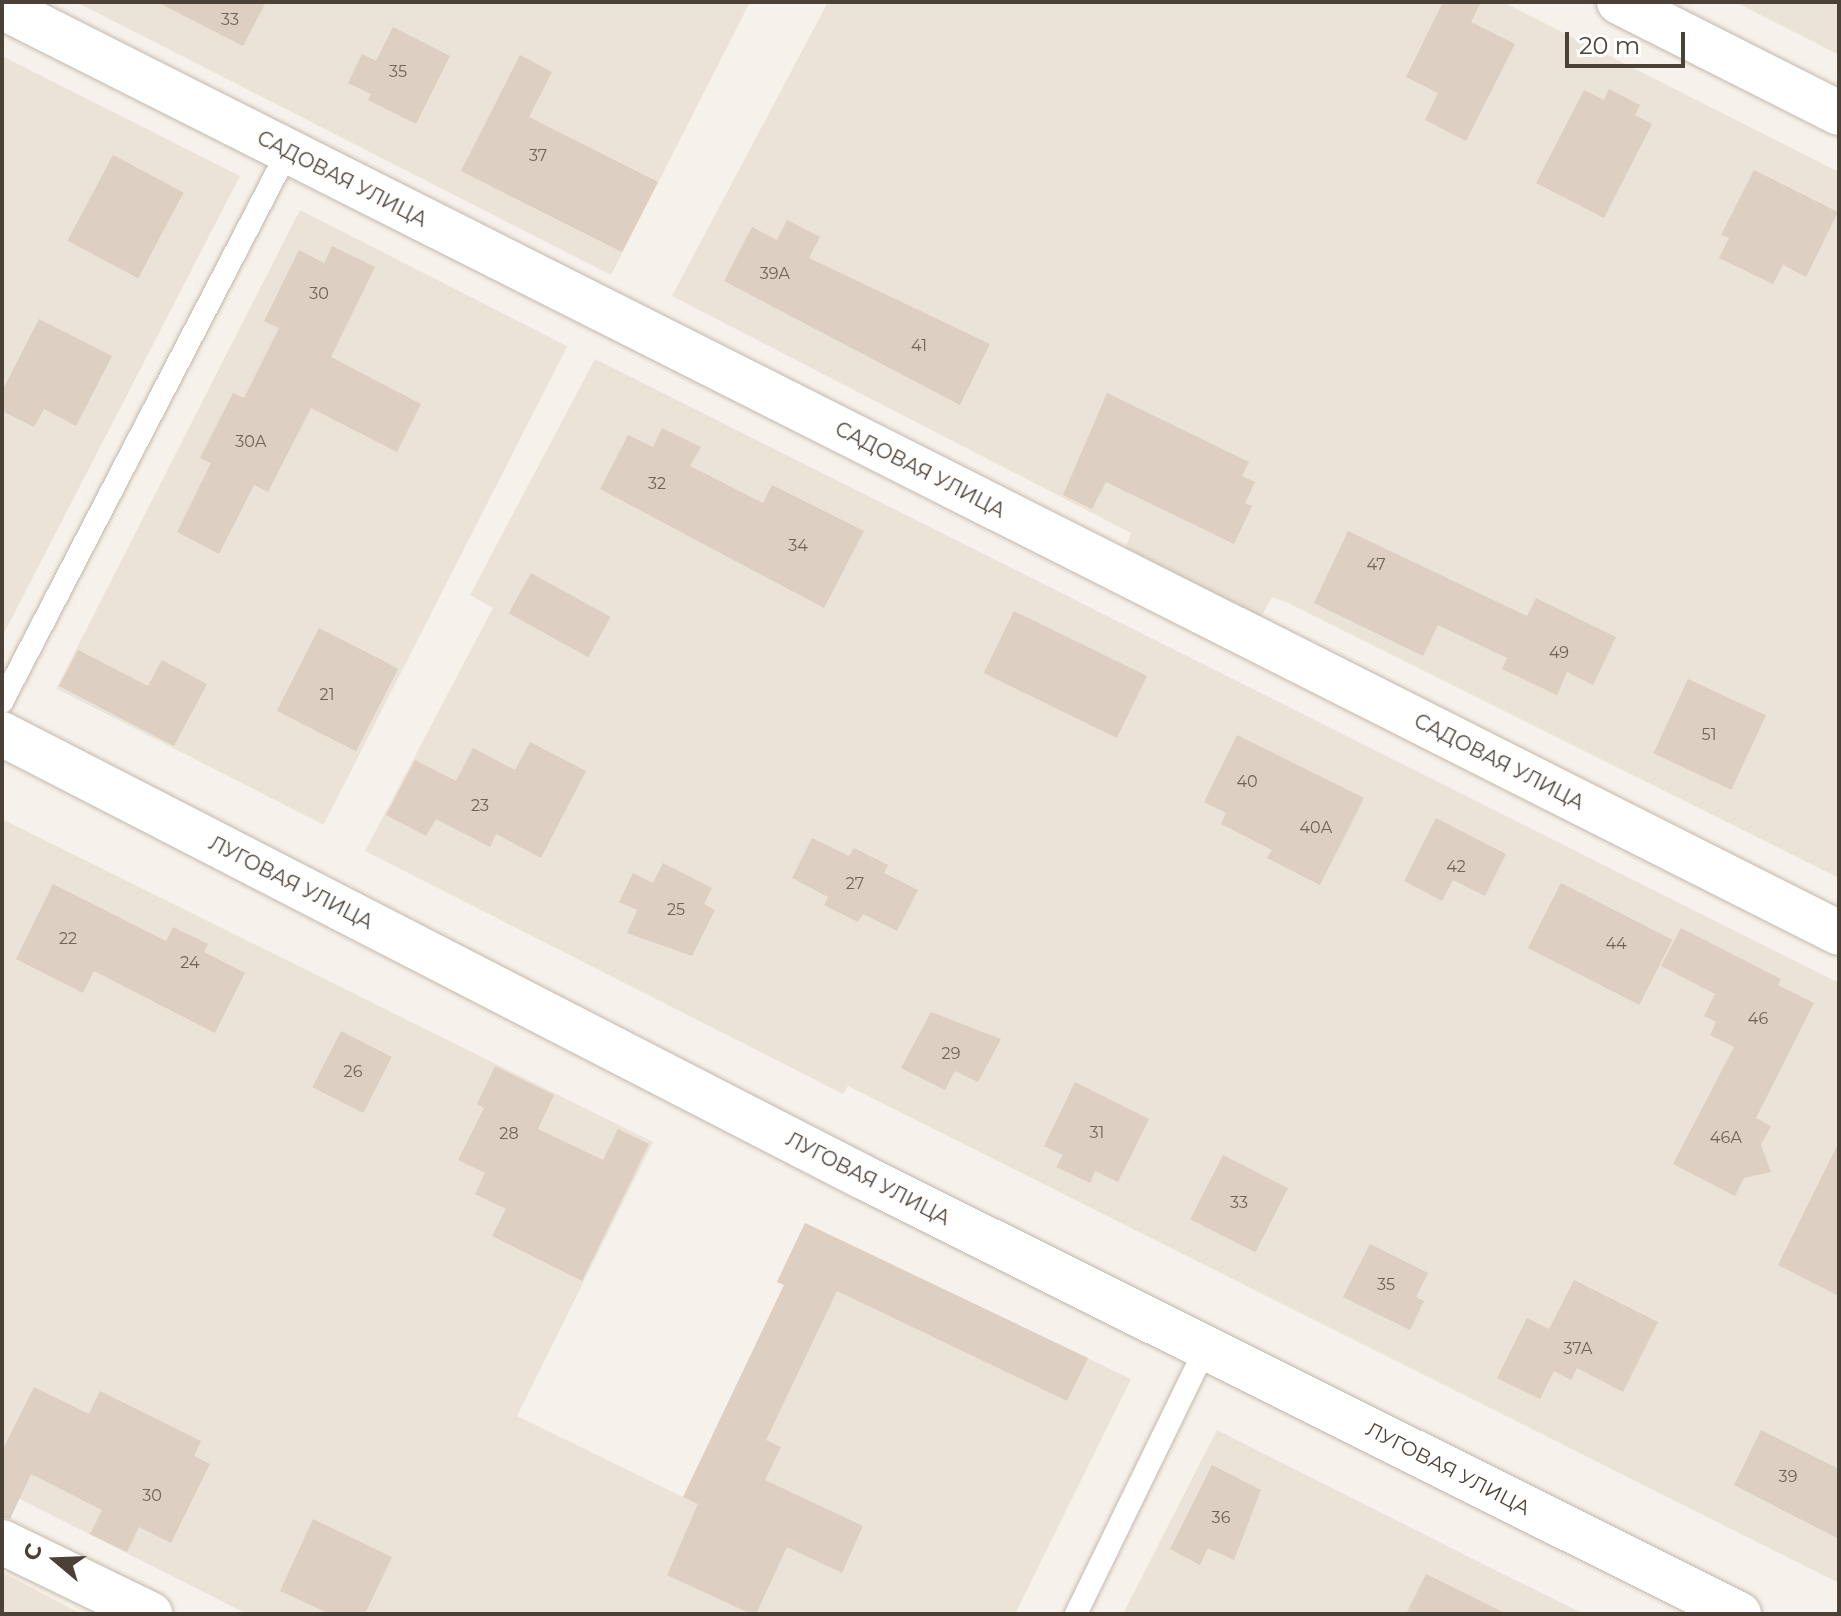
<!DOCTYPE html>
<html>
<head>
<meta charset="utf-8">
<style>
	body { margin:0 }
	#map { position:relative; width:1841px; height:1616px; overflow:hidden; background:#f6f1ea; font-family:Montserrat,sans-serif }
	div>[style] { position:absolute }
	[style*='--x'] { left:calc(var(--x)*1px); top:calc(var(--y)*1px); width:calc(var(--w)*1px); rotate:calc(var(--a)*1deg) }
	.residential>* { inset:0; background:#ebe3d7; transform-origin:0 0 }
	.building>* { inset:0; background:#ddcfc1; transform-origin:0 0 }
	.roads { filter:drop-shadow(0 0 2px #c3b8ab) drop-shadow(0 0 2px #c3b8ab) }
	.lane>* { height:22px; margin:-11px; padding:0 11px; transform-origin:11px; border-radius:11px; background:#fff }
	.street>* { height:44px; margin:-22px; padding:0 22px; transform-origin:22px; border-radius:22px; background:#fff }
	span { translate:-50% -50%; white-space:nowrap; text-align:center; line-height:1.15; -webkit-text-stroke:6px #fff; paint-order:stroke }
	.number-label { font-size:16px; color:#70645a }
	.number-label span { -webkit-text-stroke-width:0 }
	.street-label { font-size:20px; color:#4c4137 }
	.frame { position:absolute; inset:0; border:4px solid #4c4137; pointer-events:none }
	.north { position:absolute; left:16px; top:1520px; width:80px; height:80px; -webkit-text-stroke:6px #fff; paint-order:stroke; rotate:289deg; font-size:22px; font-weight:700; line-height:32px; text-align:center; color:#4c4137 }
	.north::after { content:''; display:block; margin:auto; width:28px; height:36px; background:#4c4137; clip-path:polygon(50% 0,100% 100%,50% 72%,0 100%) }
	.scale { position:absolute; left:1565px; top:32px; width:120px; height:36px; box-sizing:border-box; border:4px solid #4c4137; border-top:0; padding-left:10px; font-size:24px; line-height:28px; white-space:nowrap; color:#4c4137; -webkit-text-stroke:6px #fff; paint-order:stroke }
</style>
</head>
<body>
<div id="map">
	<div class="residential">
		<i style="clip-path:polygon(76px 2px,750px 2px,611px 275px)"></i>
		<i style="clip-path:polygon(828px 2px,1503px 2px,1839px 172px,1839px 878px,1288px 603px,1272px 597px,1261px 617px,1124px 553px,1131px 533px,672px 296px)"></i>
		<i style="clip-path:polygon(1735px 2px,1839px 2px,1839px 55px,1816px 43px)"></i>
		<i style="clip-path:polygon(2px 56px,240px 176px,2px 637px)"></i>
		<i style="left:300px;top:210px;width:300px;height:537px;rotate:27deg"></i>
		<i style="clip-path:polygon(595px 359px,1839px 983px,1839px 1583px,848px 1086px,843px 1094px,365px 851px,493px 608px,470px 595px)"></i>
		<i style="clip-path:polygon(2px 819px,653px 1142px,517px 1416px,683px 1497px,784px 1285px,777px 1282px,805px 1223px,1131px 1379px,1015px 1614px,247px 1614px,2px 1490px)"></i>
		<i style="clip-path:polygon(1217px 1430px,1493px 1569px,1584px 1614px,1123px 1614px)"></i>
		<i style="clip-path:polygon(2px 1572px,81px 1614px,2px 1614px)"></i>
	</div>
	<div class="building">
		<i style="clip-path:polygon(157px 2px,266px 2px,243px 46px)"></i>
		<i style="clip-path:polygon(1443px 2px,1481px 2px,1471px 22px,1515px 44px,1466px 141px,1425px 120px,1438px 93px,1406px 77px)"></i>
		<i style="clip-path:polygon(393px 27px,450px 56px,416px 124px,368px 100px,371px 94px,348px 83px,362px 54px,376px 61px)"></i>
		<i style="clip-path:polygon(520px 55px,552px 72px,529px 117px,658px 182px,622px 252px,461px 171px)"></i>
		<i style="clip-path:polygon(1609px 89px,1640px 105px,1635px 115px,1652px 124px,1604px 218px,1536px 183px,1584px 90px,1604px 100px)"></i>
		<i style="left:113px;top:155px;width:80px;height:97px;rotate:28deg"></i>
		<i style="clip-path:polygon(1754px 170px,1838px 212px,1806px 277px,1783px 265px,1773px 284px,1719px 258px,1729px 238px,1721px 235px)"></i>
		<i style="clip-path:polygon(787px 220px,820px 237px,809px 258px,990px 344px,960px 405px,724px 281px,752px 227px,777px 240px)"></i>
		<i style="clip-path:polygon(332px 246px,375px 267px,331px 357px,421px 404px,397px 452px,311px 408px,268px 492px,254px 485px,219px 554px,177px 532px,211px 463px,200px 458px,233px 393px,244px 398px,279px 328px,264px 321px,299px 250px,324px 263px)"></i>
		<i style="clip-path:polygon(39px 319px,112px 356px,76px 426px,44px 409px,34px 427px,2px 411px,2px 391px)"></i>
		<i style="clip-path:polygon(1107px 393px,1249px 462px,1242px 476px,1255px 482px,1245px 503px,1252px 506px,1234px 544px,1106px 482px,1092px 509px,1063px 495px)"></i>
		<i style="clip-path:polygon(662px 428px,701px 447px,690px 466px,763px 503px,772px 485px,864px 531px,824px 608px,600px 489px,628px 435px,653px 447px)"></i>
		<i style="clip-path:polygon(1348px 531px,1527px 616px,1536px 598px,1616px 637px,1593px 685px,1567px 672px,1557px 695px,1502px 669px,1507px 658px,1438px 625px,1423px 656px,1314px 603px)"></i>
		<i style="left:531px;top:573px;width:91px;height:46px;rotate:29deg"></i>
		<i style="left:1014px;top:611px;width:148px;height:69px;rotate:26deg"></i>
		<i style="left:319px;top:628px;width:89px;height:93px;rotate:27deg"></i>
		<i style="clip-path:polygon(78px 650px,148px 686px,162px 660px,207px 684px,174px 746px,59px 686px)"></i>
		<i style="left:1688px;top:679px;width:86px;height:82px;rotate:25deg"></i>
		<i style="clip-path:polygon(1237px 735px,1364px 798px,1320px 885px,1267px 858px,1272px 850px,1221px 824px,1226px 813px,1204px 802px)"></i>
		<i style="clip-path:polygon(530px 742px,586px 771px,541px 858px,496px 834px,490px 847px,436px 819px,426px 836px,386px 815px,415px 760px,456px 781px,473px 748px,515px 770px)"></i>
		<i style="clip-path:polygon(1436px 818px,1506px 854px,1485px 896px,1453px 880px,1442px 901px,1404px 881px)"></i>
		<i style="clip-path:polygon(812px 838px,849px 856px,854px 848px,888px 865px,884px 873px,918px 890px,897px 931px,863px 914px,858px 922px,824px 905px,828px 897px,792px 878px)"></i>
		<i style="clip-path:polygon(663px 863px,712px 888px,704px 904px,715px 910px,692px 956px,627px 933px,637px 910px,619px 902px,633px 873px,653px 883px)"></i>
		<i style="left:1561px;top:883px;width:125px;height:73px;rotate:27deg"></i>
		<i style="clip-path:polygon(53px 884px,166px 941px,173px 927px,208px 944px,204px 952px,245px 973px,215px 1033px,94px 971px,83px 993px,16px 959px)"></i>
		<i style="clip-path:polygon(1681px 928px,1781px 979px,1778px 985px,1814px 1003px,1756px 1118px,1771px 1126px,1761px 1145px,1771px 1172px,1744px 1178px,1735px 1196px,1673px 1164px,1734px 1047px,1710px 1035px,1716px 1022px,1704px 1016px,1715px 994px,1661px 966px)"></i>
		<i style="clip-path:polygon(931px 1012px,1001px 1039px,978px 1082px,955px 1071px,945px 1090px,901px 1068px)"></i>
		<i style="left:341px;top:1031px;width:57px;height:63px;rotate:27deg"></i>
		<i style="clip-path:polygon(495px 1066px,554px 1095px,538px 1129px,603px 1160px,618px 1129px,649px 1144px,582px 1281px,492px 1236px,506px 1209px,475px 1194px,485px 1173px,458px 1160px,484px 1108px,477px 1104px)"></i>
		<i style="clip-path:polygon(1075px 1082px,1149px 1119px,1118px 1182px,1095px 1171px,1090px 1183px,1056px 1167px,1063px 1155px,1044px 1146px)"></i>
		<i style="clip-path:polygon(1839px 1142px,1839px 1296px,1778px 1265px)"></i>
		<i style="left:1223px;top:1155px;width:73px;height:72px;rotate:27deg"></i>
		<i style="clip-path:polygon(805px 1223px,1088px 1358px,1067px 1401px,837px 1291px,766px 1440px,781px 1447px,765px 1480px,863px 1526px,842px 1573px,787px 1547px,756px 1614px,751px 1614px,667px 1575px,698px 1504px,683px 1497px,784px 1285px,777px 1282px)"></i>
		<i style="clip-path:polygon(1370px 1244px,1428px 1273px,1416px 1297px,1424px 1301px,1410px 1330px,1343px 1297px)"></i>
		<i style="clip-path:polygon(1574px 1280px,1658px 1322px,1623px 1392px,1577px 1368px,1571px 1380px,1554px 1371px,1540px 1399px,1497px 1378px,1527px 1318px,1549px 1329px)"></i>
		<i style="clip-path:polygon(34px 1387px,89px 1414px,100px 1391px,201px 1441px,194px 1456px,210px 1464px,171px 1543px,139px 1527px,127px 1552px,90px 1534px,102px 1510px,31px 1474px,10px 1519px,2px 1517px,2px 1451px)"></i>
		<i style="clip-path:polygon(1761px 1430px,1839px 1469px,1839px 1539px,1734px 1485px)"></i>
		<i style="clip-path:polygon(1212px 1465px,1261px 1490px,1234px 1560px,1208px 1548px,1200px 1565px,1170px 1549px)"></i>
		<i style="clip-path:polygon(313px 1519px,392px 1557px,365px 1614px,330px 1614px,280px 1591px)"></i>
		<i style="clip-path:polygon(1426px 1574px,1507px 1614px,1406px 1614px)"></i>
	</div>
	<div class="roads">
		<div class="lane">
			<i style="--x:2;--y:702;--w:621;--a:-62.57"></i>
			<i style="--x:1076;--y:1614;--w:296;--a:-64"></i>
		</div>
		<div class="street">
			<i style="--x:1619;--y:2;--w:246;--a:26.8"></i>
			<i style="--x:2;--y:7;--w:2057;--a:26.75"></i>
			<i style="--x:2;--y:734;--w:968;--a:27.23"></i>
			<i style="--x:863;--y:1177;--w:979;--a:26.51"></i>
			<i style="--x:2;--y:1542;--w:165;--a:25.9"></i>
		</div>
	</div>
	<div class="number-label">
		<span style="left:230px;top:20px">33</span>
		<span style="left:398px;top:72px">35</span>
		<span style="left:538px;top:156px">37</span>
		<span style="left:775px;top:274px">39А</span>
		<span style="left:319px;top:294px">30</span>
		<span style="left:919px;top:346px">41</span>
		<span style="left:251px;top:442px">30А</span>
		<span style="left:657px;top:484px">32</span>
		<span style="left:798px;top:546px">34</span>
		<span style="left:1376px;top:565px">47</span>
		<span style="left:1559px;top:653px">49</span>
		<span style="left:327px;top:695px">21</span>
		<span style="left:1709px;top:735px">51</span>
		<span style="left:1247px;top:782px">40</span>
		<span style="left:480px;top:806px">23</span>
		<span style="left:1316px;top:828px">40А</span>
		<span style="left:1456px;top:867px">42</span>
		<span style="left:855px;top:884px">27</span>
		<span style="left:676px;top:910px">25</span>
		<span style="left:68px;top:939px">22</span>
		<span style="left:1616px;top:944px">44</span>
		<span style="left:190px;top:963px">24</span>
		<span style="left:1758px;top:1019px">46</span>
		<span style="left:951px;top:1054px">29</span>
		<span style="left:353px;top:1072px">26</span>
		<span style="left:1097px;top:1133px">31</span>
		<span style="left:509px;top:1134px">28</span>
		<span style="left:1726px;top:1138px">46А</span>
		<span style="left:1239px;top:1203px">33</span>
		<span style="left:1386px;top:1285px">35</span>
		<span style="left:1578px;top:1349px">37А</span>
		<span style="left:1788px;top:1477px">39</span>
		<span style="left:152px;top:1496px">30</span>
		<span style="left:1221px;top:1518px">36</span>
	</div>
	<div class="street-label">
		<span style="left:342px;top:179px;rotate:27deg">САДОВАЯ УЛИЦА</span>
		<span style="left:920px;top:470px;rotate:27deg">САДОВАЯ УЛИЦА</span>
		<span style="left:1499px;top:762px;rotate:27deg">САДОВАЯ УЛИЦА</span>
		<span style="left:291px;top:883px;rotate:27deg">ЛУГОВАЯ УЛИЦА</span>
		<span style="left:868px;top:1179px;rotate:27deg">ЛУГОВАЯ УЛИЦА</span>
		<span style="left:1448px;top:1469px;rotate:27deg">ЛУГОВАЯ УЛИЦА</span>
	</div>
	<div class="frame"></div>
	<div class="north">С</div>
	<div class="scale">20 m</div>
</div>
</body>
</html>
